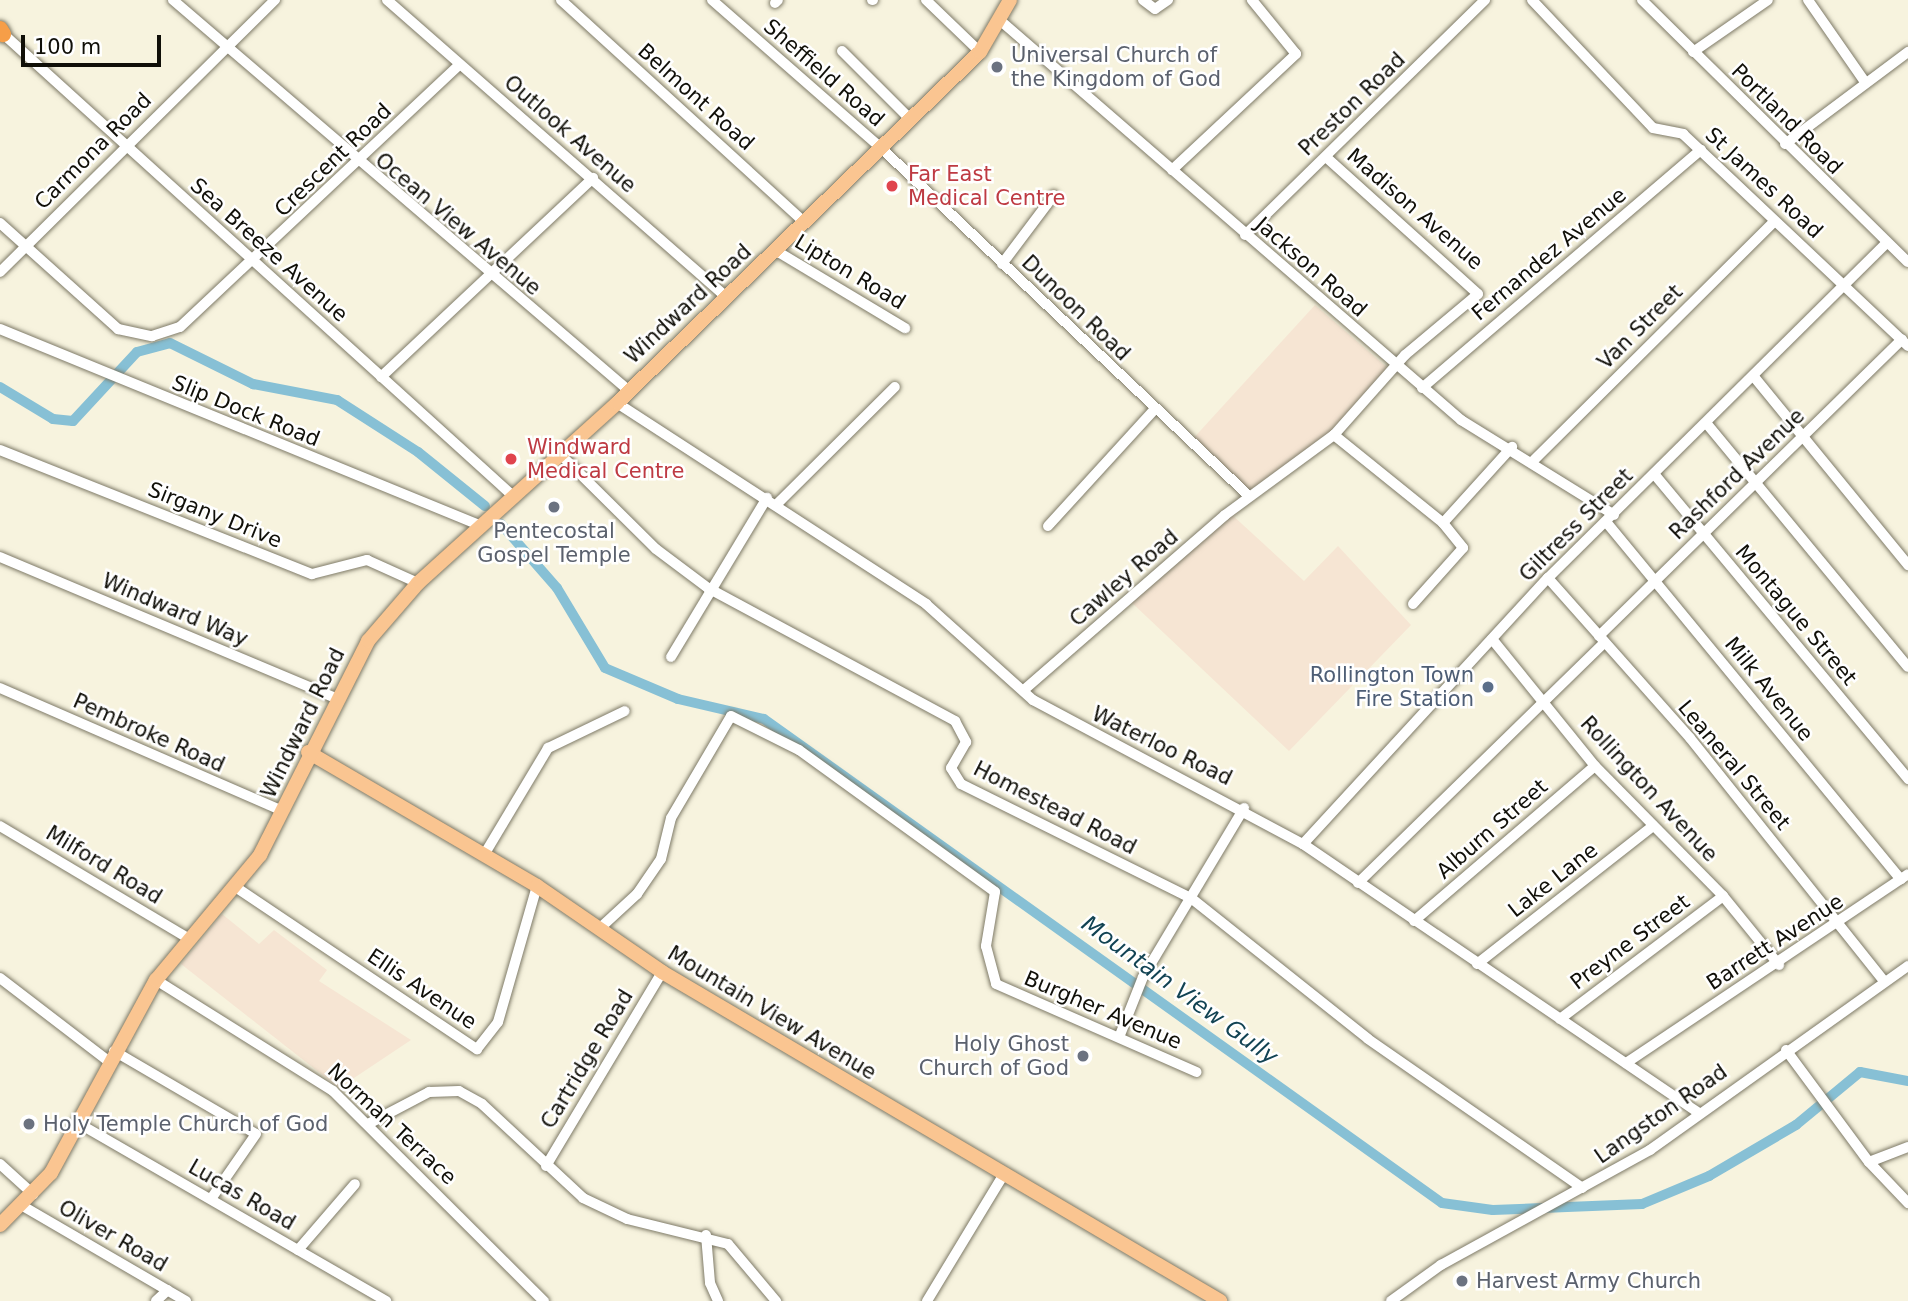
<!DOCTYPE html>
<html>
<head>
<meta charset="utf-8">
<style>
	body { margin:0 }
	#map { position:relative; width:1908px; height:1301px; overflow:hidden; background:#f7f3de; font-family:"DejaVu Sans",sans-serif }
	div>[style] { position:absolute }
	[style*='--x'] { left:calc(var(--x)*1px); top:calc(var(--y)*1px); width:calc(var(--w)*1px); rotate:calc(var(--a)*1deg) }
	.education>* { inset:0; background:#f6e5d3 }
	.canal>* { height:10px; margin:-5px; padding:0 5px; transform-origin:5px; border-radius:5px; background:#87c0d5 }
	.roads { filter:drop-shadow(0 0 2px #7e7a67) drop-shadow(0 0 2px #7e7a67) }
	.minor>* { height:10px; margin:-5px; padding:0 5px; transform-origin:5px; border-radius:5px; background:#fff }
	.major>* { height:14px; margin:-7px; padding:0 7px; transform-origin:7px; border-radius:7px; background:#fac591 }
	.highway>* { height:16px; margin:-8px; padding:0 8px; transform-origin:8px; border-radius:8px; background:#f69e48 }
	.dots>* { width:19px; height:19px; translate:-50% -50%; box-sizing:border-box; border:4px solid #fff; border-radius:50% }
	span { translate:-50% -50%; white-space:nowrap; text-align:center; line-height:1.15; -webkit-text-stroke:5px #fff; paint-order:stroke }
	.worship-label { font-size:21px; color:#5b616d }
	.left { translate:0 -50%; text-align:left }
	.right { translate:-100% -50%; text-align:right }
	.street-label { font-size:21px; color:#100f08 }
	.health-label { font-size:21px; color:#be3a42 }
	.service-label { font-size:21px; color:#4e5e75 }
	.water-label { font-size:23px; color:#124353; font-style:italic }
	.scale { position:absolute; left:21px; top:35px; width:140px; height:32px; box-sizing:border-box; border:4px solid #100f08; border-top:0; padding-left:9px; font-size:21px; line-height:24px; white-space:nowrap; color:#100f08; -webkit-text-stroke:5px #fff; paint-order:stroke }
</style>
</head>
<body>
<div id="map">
	<div class="education">
		<i style="clip-path:polygon(1315px 305px,1389px 369px,1323px 439px,1245px 494px,1190px 442px)"></i>
		<i style="clip-path:polygon(1230px 513px,1304px 581px,1338px 546px,1411px 625px,1289px 751px,1130px 601px)"></i>
		<i style="clip-path:polygon(222px 914px,259px 944px,274px 930px,327px 970px,319px 981px,411px 1040px,339px 1088px,181px 964px)"></i>
	</div>
	<div class="canal">
		<i style="--x:0;--y:387;--w:62;--a:31.1"></i>
		<i style="--x:53;--y:419;--w:20;--a:6"></i>
		<i style="--x:73;--y:421;--w:94;--a:-47.2"></i>
		<i style="--x:137;--y:352;--w:34;--a:-15"></i>
		<i style="--x:170;--y:343;--w:93;--a:26.3"></i>
		<i style="--x:253;--y:384;--w:86;--a:10.8"></i>
		<i style="--x:337;--y:400;--w:96;--a:32.7"></i>
		<i style="--x:418;--y:452;--w:86;--a:38.9"></i>
		<i style="--x:501;--y:524;--w:85;--a:48.8"></i>
		<i style="--x:557;--y:588;--w:93;--a:59"></i>
		<i style="--x:605;--y:668;--w:79;--a:23"></i>
		<i style="--x:678;--y:699;--w:88;--a:13.1"></i>
		<i style="--x:764;--y:719;--w:833;--a:35.52"></i>
		<i style="--x:1442;--y:1203;--w:51;--a:7.8"></i>
		<i style="--x:1493;--y:1210;--w:149;--a:-2.3"></i>
		<i style="--x:1642;--y:1204;--w:73;--a:-22.7"></i>
		<i style="--x:1709;--y:1176;--w:101;--a:-30.4"></i>
		<i style="--x:1796;--y:1125;--w:83;--a:-39.6"></i>
		<i style="--x:1860;--y:1072;--w:49;--a:10.6"></i>
	</div>
	<div class="roads">
		<div class="minor">
			<i style="--x:173;--y:0;--w:599;--a:40.6"></i>
			<i style="--x:387;--y:0;--w:453;--a:41.2"></i>
			<i style="--x:561;--y:0;--w:329;--a:42.4"></i>
			<i style="--x:712;--y:0;--w:222;--a:41.2"></i>
			<i style="--x:879;--y:146;--w:509;--a:43.41"></i>
			<i style="--x:872;--y:0;--w:1;--a:0"></i>
			<i style="--x:926;--y:0;--w:75;--a:43.9"></i>
			<i style="--x:1143;--y:0;--w:15;--a:37"></i>
			<i style="--x:1155;--y:9;--w:16;--a:-35"></i>
			<i style="--x:1532;--y:0;--w:176;--a:46.6"></i>
			<i style="--x:1653;--y:128;--w:31;--a:11"></i>
			<i style="--x:1683;--y:134;--w:309;--a:43.3"></i>
			<i style="--x:1642;--y:0;--w:373;--a:44.6"></i>
			<i style="--x:1808;--y:0;--w:100;--a:55.2"></i>
			<i style="--x:775;--y:3;--w:4;--a:-45"></i>
			<i style="--x:1002;--y:22;--w:608;--a:40.93"></i>
			<i style="--x:1461;--y:420;--w:180;--a:31.8"></i>
			<i style="--x:0;--y:31;--w:692;--a:42.19"></i>
			<i style="--x:842;--y:51;--w:96;--a:45"></i>
			<i style="--x:1693;--y:52;--w:91;--a:-34.7"></i>
			<i style="--x:1785;--y:144;--w:154;--a:-36.8"></i>
			<i style="--x:1172;--y:170;--w:170;--a:-43.1"></i>
			<i style="--x:1296;--y:54;--w:70;--a:-129.2"></i>
			<i style="--x:0;--y:223;--w:159;--a:41.9"></i>
			<i style="--x:118;--y:329;--w:35;--a:12"></i>
			<i style="--x:152;--y:336;--w:29;--a:-18"></i>
			<i style="--x:180;--y:327;--w:383;--a:-43.2"></i>
			<i style="--x:1245;--y:235;--w:336;--a:-44.4"></i>
			<i style="--x:775;--y:250;--w:152;--a:31"></i>
			<i style="--x:1002;--y:264;--w:86;--a:-53"></i>
			<i style="--x:0;--y:272;--w:387;--a:-44.7"></i>
			<i style="--x:0;--y:329;--w:518;--a:22.25"></i>
			<i style="--x:381;--y:377;--w:291;--a:-43.2"></i>
			<i style="--x:1755;--y:378;--w:242;--a:50.7"></i>
			<i style="--x:1422;--y:388;--w:367;--a:-40.5"></i>
			<i style="--x:617;--y:403;--w:369;--a:33"></i>
			<i style="--x:926;--y:604;--w:144;--a:41.9"></i>
			<i style="--x:1033;--y:700;--w:306;--a:28.1"></i>
			<i style="--x:1303;--y:844;--w:479;--a:34.2"></i>
			<i style="--x:1707;--y:424;--w:315;--a:50.4"></i>
			<i style="--x:1334;--y:435;--w:140;--a:38.9"></i>
			<i style="--x:1443;--y:523;--w:32;--a:51"></i>
			<i style="--x:1463;--y:548;--w:75;--a:131.8"></i>
			<i style="--x:0;--y:450;--w:336;--a:21.7"></i>
			<i style="--x:312;--y:574;--w:57;--a:-14.3"></i>
			<i style="--x:367;--y:560;--w:56;--a:24.3"></i>
			<i style="--x:560;--y:454;--w:135;--a:44.7"></i>
			<i style="--x:656;--y:549;--w:65;--a:36.9"></i>
			<i style="--x:708;--y:588;--w:281;--a:28.3"></i>
			<i style="--x:955;--y:721;--w:24;--a:62"></i>
			<i style="--x:966;--y:742;--w:30;--a:120"></i>
			<i style="--x:951;--y:768;--w:19;--a:58"></i>
			<i style="--x:961;--y:784;--w:257;--a:26.4"></i>
			<i style="--x:1191;--y:898;--w:226;--a:38.5"></i>
			<i style="--x:1368;--y:1039;--w:261;--a:34.8"></i>
			<i style="--x:1534;--y:460;--w:338;--a:-44.8"></i>
			<i style="--x:1655;--y:475;--w:396;--a:50.2"></i>
			<i style="--x:777;--y:504;--w:166;--a:-44.8"></i>
			<i style="--x:1443;--y:523;--w:103;--a:-47.8"></i>
			<i style="--x:1607;--y:523;--w:462;--a:50.5"></i>
			<i style="--x:1048;--y:526;--w:157;--a:-47.6"></i>
			<i style="--x:0;--y:557;--w:363;--a:22.8"></i>
			<i style="--x:1548;--y:578;--w:214;--a:48.4"></i>
			<i style="--x:1690;--y:738;--w:311;--a:51.4"></i>
			<i style="--x:1599;--y:636;--w:424;--a:-44.4"></i>
			<i style="--x:1492;--y:639;--w:164;--a:51"></i>
			<i style="--x:1595;--y:766;--w:182;--a:45.4"></i>
			<i style="--x:1723;--y:896;--w:89;--a:50.9"></i>
			<i style="--x:671;--y:657;--w:186;--a:-58.9"></i>
			<i style="--x:0;--y:688;--w:309;--a:23.5"></i>
			<i style="--x:1025;--y:689;--w:265;--a:-41"></i>
			<i style="--x:1225;--y:515;--w:135;--a:-36.3"></i>
			<i style="--x:1334;--y:435;--w:107;--a:-48.4"></i>
			<i style="--x:1405;--y:355;--w:95;--a:-39.9"></i>
			<i style="--x:1478;--y:294;--w:205;--a:-138"></i>
			<i style="--x:0;--y:826;--w:219;--a:30.8"></i>
			<i style="--x:1303;--y:844;--w:362;--a:-47.4"></i>
			<i style="--x:1548;--y:578;--w:476;--a:-44.7"></i>
			<i style="--x:484;--y:855;--w:125;--a:-59.1"></i>
			<i style="--x:548;--y:748;--w:85;--a:-25.7"></i>
			<i style="--x:1358;--y:883;--w:344;--a:-44.3"></i>
			<i style="--x:234;--y:886;--w:293;--a:33.9"></i>
			<i style="--x:477;--y:1049;--w:34;--a:-52"></i>
			<i style="--x:498;--y:1022;--w:141;--a:-74"></i>
			<i style="--x:1414;--y:921;--w:238;--a:-40.6"></i>
			<i style="--x:599;--y:929;--w:52;--a:-42.6"></i>
			<i style="--x:637;--y:894;--w:42;--a:-55.6"></i>
			<i style="--x:661;--y:859;--w:42;--a:-76.3"></i>
			<i style="--x:671;--y:818;--w:118;--a:-59.5"></i>
			<i style="--x:731;--y:716;--w:76;--a:26.6"></i>
			<i style="--x:799;--y:750;--w:242;--a:35.9"></i>
			<i style="--x:995;--y:892;--w:55;--a:99.5"></i>
			<i style="--x:986;--y:946;--w:39;--a:75"></i>
			<i style="--x:996;--y:984;--w:219;--a:23.7"></i>
			<i style="--x:1477;--y:964;--w:224;--a:-38.1"></i>
			<i style="--x:0;--y:978;--w:136;--a:37.5"></i>
			<i style="--x:156;--y:980;--w:209;--a:32.1"></i>
			<i style="--x:333;--y:1091;--w:298;--a:44.9"></i>
			<i style="--x:1560;--y:1019;--w:204;--a:-37"></i>
			<i style="--x:1120;--y:1035;--w:62;--a:-68.4"></i>
			<i style="--x:1143;--y:977;--w:197;--a:-59.1"></i>
			<i style="--x:1786;--y:1050;--w:139;--a:53.5"></i>
			<i style="--x:1869;--y:1162;--w:57;--a:46.4"></i>
			<i style="--x:114;--y:1051;--w:164;--a:30.3"></i>
			<i style="--x:256;--y:1134;--w:79;--a:124.7"></i>
			<i style="--x:1626;--y:1063;--w:339;--a:-33.8"></i>
			<i style="--x:78;--y:1123;--w:356;--a:30"></i>
			<i style="--x:370;--y:1123;--w:67;--a:-27.7"></i>
			<i style="--x:429;--y:1092;--w:30;--a:-2"></i>
			<i style="--x:459;--y:1091;--w:26;--a:29"></i>
			<i style="--x:482;--y:1104;--w:138;--a:42.9"></i>
			<i style="--x:583;--y:1198;--w:49;--a:25.5"></i>
			<i style="--x:627;--y:1219;--w:104;--a:13.9"></i>
			<i style="--x:728;--y:1244;--w:75;--a:49.9"></i>
			<i style="--x:1869;--y:1162;--w:42;--a:-21"></i>
			<i style="--x:0;--y:1164;--w:45;--a:42.3"></i>
			<i style="--x:546;--y:1166;--w:226;--a:-59.1"></i>
			<i style="--x:21;--y:1205;--w:191;--a:30.2"></i>
			<i style="--x:706;--y:1235;--w:48;--a:85.2"></i>
			<i style="--x:710;--y:1283;--w:20;--a:66"></i>
			<i style="--x:298;--y:1250;--w:87;--a:-49.2"></i>
			<i style="--x:156;--y:1301;--w:16;--a:-43"></i>
			<i style="--x:927;--y:1301;--w:149;--a:-58.8"></i>
			<i style="--x:1391;--y:1301;--w:62;--a:-35.8"></i>
			<i style="--x:1441;--y:1265;--w:239;--a:-28.8"></i>
			<i style="--x:1650;--y:1150;--w:317;--a:-35.5"></i>
		</div>
		<div class="major">
			<i style="--x:308;--y:752;--w:265;--a:30.3"></i>
			<i style="--x:537;--y:886;--w:152;--a:34.5"></i>
			<i style="--x:662;--y:972;--w:648;--a:30.52"></i>
			<i style="--x:0;--y:1225;--w:73;--a:-45.6"></i>
			<i style="--x:51;--y:1173;--w:220;--a:-61.5"></i>
			<i style="--x:156;--y:980;--w:163;--a:-50.2"></i>
			<i style="--x:260;--y:855;--w:240;--a:-63.2"></i>
			<i style="--x:368;--y:641;--w:77;--a:-49.2"></i>
			<i style="--x:418;--y:583;--w:268;--a:-42.1"></i>
			<i style="--x:617;--y:403;--w:505;--a:-44.04"></i>
			<i style="--x:980;--y:52;--w:60;--a:-60"></i>
		</div>
		<div class="highway">
			<i style="--x:0;--y:29;--w:6;--a:59"></i>
		</div>
	</div>
	<div class="dots">
		<i style="left:997px;top:67px;background:#6b7280"></i>
		<i style="left:892px;top:186px;background:#e0444e"></i>
		<i style="left:511px;top:459px;background:#e0444e"></i>
		<i style="left:554px;top:507px;background:#6b7280"></i>
		<i style="left:1488px;top:687px;background:#5c6f8a"></i>
		<i style="left:1083px;top:1056px;background:#6b7280"></i>
		<i style="left:29px;top:1124px;background:#6b7280"></i>
		<i style="left:1462px;top:1281px;background:#6b7280"></i>
	</div>
	<div class="worship-label">
		<span class="left" style="left:1011px;top:67px">Universal Church of<br>the Kingdom of God</span>
		<span style="left:554px;top:543px">Pentecostal<br>Gospel Temple</span>
		<span class="right" style="left:1069px;top:1056px">Holy Ghost<br>Church of God</span>
		<span class="left" style="left:43px;top:1124px">Holy Temple Church of God</span>
		<span class="left" style="left:1476px;top:1281px">Harvest Army Church</span>
	</div>
	<div class="street-label">
		<span style="left:824px;top:73px;rotate:41deg">Sheffield Road</span>
		<span style="left:696px;top:97px;rotate:42deg">Belmont Road</span>
		<span style="left:1352px;top:104px;rotate:-44deg">Preston Road</span>
		<span style="left:1787px;top:119px;rotate:45deg">Portland Road</span>
		<span style="left:570px;top:134px;rotate:41deg">Outlook Avenue</span>
		<span style="left:93px;top:151px;rotate:-45deg">Carmona Road</span>
		<span style="left:333px;top:160px;rotate:-44deg">Crescent Road</span>
		<span style="left:1764px;top:183px;rotate:43deg">St James Road</span>
		<span style="left:1415px;top:209px;rotate:41deg">Madison Avenue</span>
		<span style="left:458px;top:224px;rotate:40deg">Ocean View Avenue</span>
		<span style="left:269px;top:250px;rotate:42deg">Sea Breeze Avenue</span>
		<span style="left:1549px;top:254px;rotate:-40deg">Fernandez Avenue</span>
		<span style="left:1311px;top:267px;rotate:41deg">Jackson Road</span>
		<span style="left:850px;top:272px;rotate:31deg">Lipton Road</span>
		<span style="left:688px;top:304px;rotate:-43deg">Windward Road</span>
		<span style="left:1076px;top:308px;rotate:44deg">Dunoon Road</span>
		<span style="left:1640px;top:327px;rotate:-45deg">Van Street</span>
		<span style="left:246px;top:411px;rotate:22deg">Slip Dock Road</span>
		<span style="left:1737px;top:474px;rotate:-44deg">Rashford Avenue</span>
		<span style="left:215px;top:515px;rotate:22deg">Sirgany Drive</span>
		<span style="left:1576px;top:525px;rotate:-45deg">Giltress Street</span>
		<span style="left:1124px;top:578px;rotate:-41deg">Cawley Road</span>
		<span style="left:175px;top:610px;rotate:23deg">Windward Way</span>
		<span style="left:1796px;top:615px;rotate:50deg">Montague Street</span>
		<span style="left:1769px;top:689px;rotate:51deg">Milk Avenue</span>
		<span style="left:303px;top:723px;rotate:-64deg">Windward Road</span>
		<span style="left:149px;top:733px;rotate:24deg">Pembroke Road</span>
		<span style="left:1162px;top:746px;rotate:26deg">Waterloo Road</span>
		<span style="left:1734px;top:765px;rotate:50deg">Leaneral Street</span>
		<span style="left:1649px;top:789px;rotate:47deg">Rollington Avenue</span>
		<span style="left:1055px;top:808px;rotate:27deg">Homestead Road</span>
		<span style="left:1492px;top:829px;rotate:-41deg">Alburn Street</span>
		<span style="left:104px;top:865px;rotate:31deg">Milford Road</span>
		<span style="left:1553px;top:880px;rotate:-38deg">Lake Lane</span>
		<span style="left:1630px;top:942px;rotate:-37deg">Preyne Street</span>
		<span style="left:1775px;top:942px;rotate:-33deg">Barrett Avenue</span>
		<span style="left:422px;top:989px;rotate:34deg">Ellis Avenue</span>
		<span style="left:1103px;top:1010px;rotate:23deg">Burgher Avenue</span>
		<span style="left:772px;top:1013px;rotate:31deg">Mountain View Avenue</span>
		<span style="left:587px;top:1059px;rotate:-59deg">Cartridge Road</span>
		<span style="left:1661px;top:1114px;rotate:-35deg">Langston Road</span>
		<span style="left:392px;top:1124px;rotate:43deg">Norman Terrace</span>
		<span style="left:242px;top:1195px;rotate:30deg">Lucas Road</span>
		<span style="left:113px;top:1236px;rotate:30deg">Oliver Road</span>
	</div>
	<div class="health-label">
		<span class="left" style="left:908px;top:186px">Far East<br>Medical Centre</span>
		<span class="left" style="left:527px;top:459px">Windward<br>Medical Centre</span>
	</div>
	<div class="service-label">
		<span class="right" style="left:1474px;top:687px">Rollington Town<br>Fire Station</span>
	</div>
	<div class="water-label">
		<span style="left:1180px;top:990px;rotate:36deg">Mountain View Gully</span>
	</div>
	<div class="scale">100 m</div>
</div>
</body>
</html>
